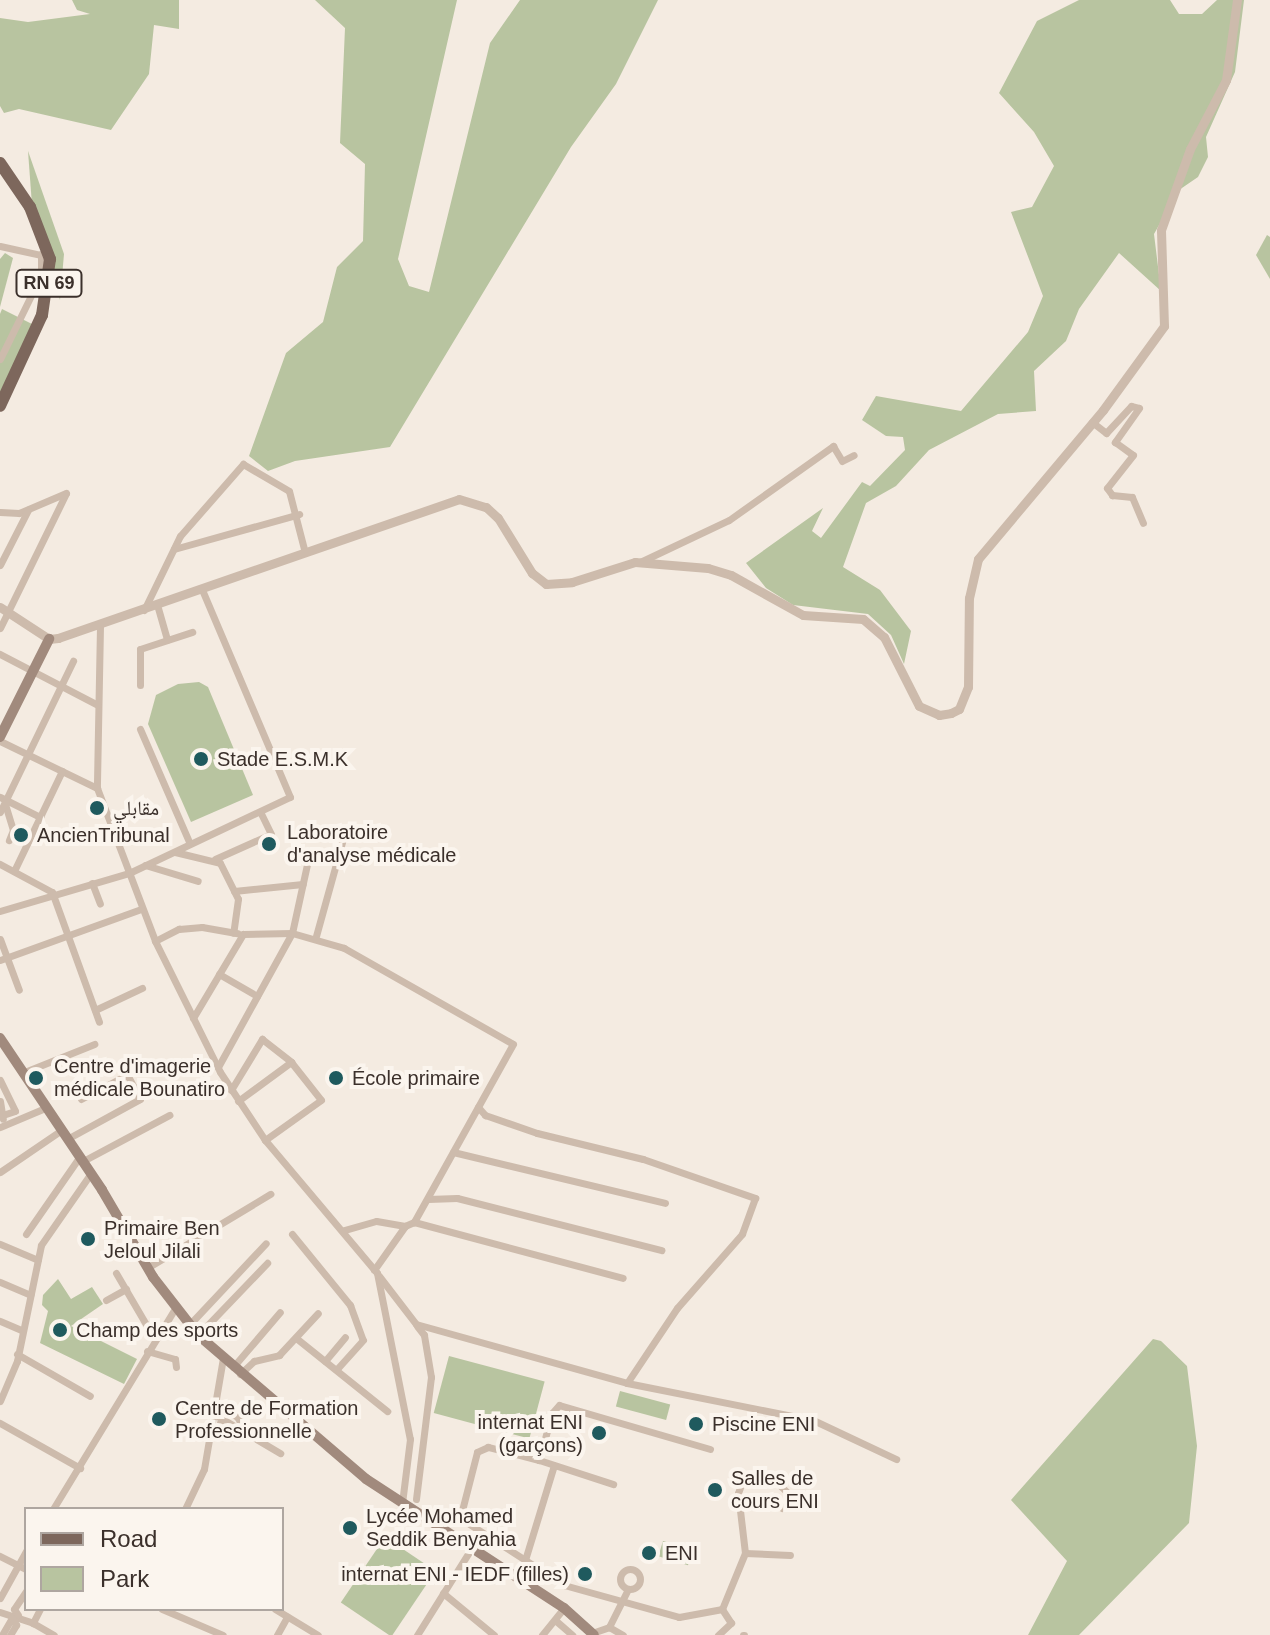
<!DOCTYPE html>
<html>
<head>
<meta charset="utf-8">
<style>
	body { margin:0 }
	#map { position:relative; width:1270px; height:1635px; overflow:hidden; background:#f4ebe1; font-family:Arial,"Noto Naskh Arabic",sans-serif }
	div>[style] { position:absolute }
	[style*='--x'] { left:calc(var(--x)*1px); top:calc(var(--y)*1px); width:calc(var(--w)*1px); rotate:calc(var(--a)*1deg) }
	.green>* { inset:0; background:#b8c4a0; transform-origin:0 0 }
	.minor>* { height:7px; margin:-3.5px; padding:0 3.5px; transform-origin:3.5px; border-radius:3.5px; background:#cdbbac }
	.minor>.ring { margin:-3.5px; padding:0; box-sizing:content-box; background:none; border:7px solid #cdbbac; border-radius:50% }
	.tertiary>* { height:9px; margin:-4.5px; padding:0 4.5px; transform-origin:4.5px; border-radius:4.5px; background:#cdbbac }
	.secondary>* { height:10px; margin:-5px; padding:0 5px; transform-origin:5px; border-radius:5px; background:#a18a7d }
	.primary>* { height:12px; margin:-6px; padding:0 6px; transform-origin:6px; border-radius:6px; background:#7d675c }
	.dots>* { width:22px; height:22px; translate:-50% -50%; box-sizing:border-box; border:4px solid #fbf5ee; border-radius:50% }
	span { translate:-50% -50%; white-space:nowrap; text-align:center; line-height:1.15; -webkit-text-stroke:8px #fbf5ee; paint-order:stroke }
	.shield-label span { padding:2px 6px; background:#fbf5ee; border:2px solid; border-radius:6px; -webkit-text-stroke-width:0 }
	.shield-label { font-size:18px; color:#3b302b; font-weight:700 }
	.poi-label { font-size:20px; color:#3b302b }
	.left { translate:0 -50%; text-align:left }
	.right { translate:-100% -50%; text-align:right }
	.legend { position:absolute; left:24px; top:1507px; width:260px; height:104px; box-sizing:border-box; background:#fbf5ee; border:2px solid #aea6a0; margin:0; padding:10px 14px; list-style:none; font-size:24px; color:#3b302b }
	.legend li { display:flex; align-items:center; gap:16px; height:40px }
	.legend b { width:40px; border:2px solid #aea6a0 }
</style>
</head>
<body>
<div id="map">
	<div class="green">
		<i style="clip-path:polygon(72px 0,179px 0,179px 29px,154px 25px,149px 74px,111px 130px,19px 109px,4px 113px,0 106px,0 18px,28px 22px,90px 14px,77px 10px)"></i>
		<i style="clip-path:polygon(315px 0,457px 0,398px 259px,409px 286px,429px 292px,490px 43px,520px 0,658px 0,616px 84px,571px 147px,390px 447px,295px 461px,268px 471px,249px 456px,286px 353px,323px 322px,337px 267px,363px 241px,365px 164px,340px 143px,345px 28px)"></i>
		<i style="clip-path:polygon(1079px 0,1170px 0,1179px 14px,1202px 14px,1217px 0,1244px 0,1235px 72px,1206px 137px,1208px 157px,1198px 177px,1179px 190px,1154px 234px,1161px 291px,1119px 253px,1079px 309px,1066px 341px,1034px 371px,1036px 411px,998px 414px,929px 450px,896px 486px,866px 503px,843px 567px,880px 590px,911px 631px,904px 664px,891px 635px,868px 614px,793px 605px,766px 588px,746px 563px,823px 508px,812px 531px,821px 538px,862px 482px,870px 486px,905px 450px,903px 437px,886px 436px,862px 420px,876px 396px,961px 411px,1028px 332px,1043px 296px,1011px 212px,1032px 207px,1054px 166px,1034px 132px,999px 93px,1037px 21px)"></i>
		<i style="clip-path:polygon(28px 151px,64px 254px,60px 300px,32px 205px)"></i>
		<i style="clip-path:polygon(1267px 235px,1270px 237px,1270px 279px,1256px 255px)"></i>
		<i style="clip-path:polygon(5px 253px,13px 258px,0 307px,0 259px)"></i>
		<i style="clip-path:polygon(2px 309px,34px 325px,0 396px,0 314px)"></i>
		<i style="clip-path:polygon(199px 682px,208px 687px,253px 795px,191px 822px,148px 724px,156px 695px,178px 684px)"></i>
		<i style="clip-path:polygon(58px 1279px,71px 1299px,92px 1287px,103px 1304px,71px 1326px,137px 1359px,124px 1384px,40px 1343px,48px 1311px,42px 1305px,43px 1295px)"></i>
		<i style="clip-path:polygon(1153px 1339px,1161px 1341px,1187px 1366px,1197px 1446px,1189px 1523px,1079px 1635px,1028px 1635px,1067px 1561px,1011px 1500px)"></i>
		<i style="left:449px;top:1356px;width:99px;height:59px;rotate:15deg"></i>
		<i style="left:620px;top:1391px;width:52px;height:16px;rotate:15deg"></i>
		<i style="left:385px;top:1537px;width:61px;height:79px;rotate:34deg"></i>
		<i style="left:663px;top:1541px;width:31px;height:16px;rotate:17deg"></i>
	</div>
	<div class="minor">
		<i style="--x:0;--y:246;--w:46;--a:12.5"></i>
		<i style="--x:0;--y:359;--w:93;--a:-64"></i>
		<i style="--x:41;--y:275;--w:21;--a:-90"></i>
		<i style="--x:1092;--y:422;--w:18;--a:38"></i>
		<i style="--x:1106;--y:433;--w:37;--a:-47"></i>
		<i style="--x:1131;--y:406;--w:8;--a:14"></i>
		<i style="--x:1139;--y:408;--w:42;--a:125.2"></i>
		<i style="--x:1115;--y:442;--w:22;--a:36"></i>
		<i style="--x:1133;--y:455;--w:42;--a:128.2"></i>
		<i style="--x:1107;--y:488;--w:9;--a:54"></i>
		<i style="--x:1112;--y:495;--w:20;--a:6"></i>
		<i style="--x:1132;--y:497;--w:28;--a:67"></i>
		<i style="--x:0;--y:512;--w:19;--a:3"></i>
		<i style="--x:19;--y:513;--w:51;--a:-23.1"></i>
		<i style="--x:174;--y:549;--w:130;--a:-15.6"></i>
		<i style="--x:640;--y:562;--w:98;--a:-25.3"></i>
		<i style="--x:729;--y:520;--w:128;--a:-35.4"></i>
		<i style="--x:833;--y:446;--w:17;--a:59"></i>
		<i style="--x:842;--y:461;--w:13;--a:-27"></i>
		<i style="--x:0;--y:565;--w:62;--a:-63"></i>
		<i style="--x:158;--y:608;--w:33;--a:74"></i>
		<i style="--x:144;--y:610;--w:82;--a:-64.1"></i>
		<i style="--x:180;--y:536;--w:96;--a:-48.8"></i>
		<i style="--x:243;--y:464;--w:53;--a:30.4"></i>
		<i style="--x:289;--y:491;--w:64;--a:75.5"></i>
		<i style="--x:100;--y:626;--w:162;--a:91.1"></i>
		<i style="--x:97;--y:788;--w:164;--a:69.2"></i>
		<i style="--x:155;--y:941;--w:146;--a:63.6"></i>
		<i style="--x:220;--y:1072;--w:82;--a:56.5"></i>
		<i style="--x:265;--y:1140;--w:174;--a:49.9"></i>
		<i style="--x:377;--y:1273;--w:169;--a:78.8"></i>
		<i style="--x:410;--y:1439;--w:64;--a:97.1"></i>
		<i style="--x:0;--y:628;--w:150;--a:-63.9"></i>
		<i style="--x:0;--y:654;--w:110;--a:27.5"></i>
		<i style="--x:140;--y:685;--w:36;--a:-90"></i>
		<i style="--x:140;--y:649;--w:55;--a:-18.1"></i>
		<i style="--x:140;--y:729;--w:125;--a:66.5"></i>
		<i style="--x:0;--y:741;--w:108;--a:25.9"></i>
		<i style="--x:0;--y:797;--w:45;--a:26.6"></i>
		<i style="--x:5;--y:804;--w:27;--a:73"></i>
		<i style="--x:13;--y:830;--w:11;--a:112"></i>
		<i style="--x:0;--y:812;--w:168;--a:-64.2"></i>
		<i style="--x:175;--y:852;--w:46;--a:13.7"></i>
		<i style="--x:220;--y:863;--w:40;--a:63.4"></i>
		<i style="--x:238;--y:899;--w:34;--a:98"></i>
		<i style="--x:215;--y:859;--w:61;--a:-24.1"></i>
		<i style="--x:271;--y:834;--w:25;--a:-116"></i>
		<i style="--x:0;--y:864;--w:59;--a:28.3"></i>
		<i style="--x:52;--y:892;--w:138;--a:70.1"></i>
		<i style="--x:145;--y:865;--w:55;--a:16.8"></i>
		<i style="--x:14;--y:871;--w:111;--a:-64.4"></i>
		<i style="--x:92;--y:883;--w:22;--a:69"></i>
		<i style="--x:234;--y:891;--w:69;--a:-5.8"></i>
		<i style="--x:0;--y:911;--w:134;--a:-16.4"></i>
		<i style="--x:129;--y:873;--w:178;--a:-25.3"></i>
		<i style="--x:290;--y:797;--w:225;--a:-113"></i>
		<i style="--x:316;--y:936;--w:112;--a:-74.5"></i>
		<i style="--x:0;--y:939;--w:54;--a:69.6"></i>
		<i style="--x:155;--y:941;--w:27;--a:-27"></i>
		<i style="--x:179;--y:929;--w:23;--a:-5"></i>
		<i style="--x:202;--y:927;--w:36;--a:10"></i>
		<i style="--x:0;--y:960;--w:150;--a:-19.9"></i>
		<i style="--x:219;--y:974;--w:44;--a:30.1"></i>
		<i style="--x:95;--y:1010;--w:52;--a:-25.1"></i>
		<i style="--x:193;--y:1018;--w:98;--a:-59.2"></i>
		<i style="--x:243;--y:934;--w:49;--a:-1.2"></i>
		<i style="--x:292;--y:933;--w:54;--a:16.1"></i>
		<i style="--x:344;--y:948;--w:194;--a:29.6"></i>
		<i style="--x:513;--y:1044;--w:204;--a:119.1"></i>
		<i style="--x:414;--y:1222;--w:10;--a:156"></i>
		<i style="--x:405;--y:1226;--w:29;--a:-170"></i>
		<i style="--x:376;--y:1221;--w:35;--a:164"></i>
		<i style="--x:218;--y:1067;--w:153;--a:-61.1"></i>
		<i style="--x:292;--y:933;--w:71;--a:-77.7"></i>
		<i style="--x:22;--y:1073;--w:78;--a:-21.9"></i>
		<i style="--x:0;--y:1080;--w:34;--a:64"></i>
		<i style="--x:15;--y:1111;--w:16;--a:162"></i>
		<i style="--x:231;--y:1090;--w:60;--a:-58.7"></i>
		<i style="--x:262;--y:1039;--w:37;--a:38"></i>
		<i style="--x:291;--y:1062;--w:48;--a:51.7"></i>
		<i style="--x:321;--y:1100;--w:69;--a:144.5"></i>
		<i style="--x:81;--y:1099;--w:52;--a:-27.6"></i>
		<i style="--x:0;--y:1101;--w:18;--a:81"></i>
		<i style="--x:238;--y:1101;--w:66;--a:-36.3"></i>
		<i style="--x:478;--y:1107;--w:11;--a:49"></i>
		<i style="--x:485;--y:1115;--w:55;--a:19.1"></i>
		<i style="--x:537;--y:1133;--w:109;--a:13.8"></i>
		<i style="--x:643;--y:1159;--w:119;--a:19.2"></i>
		<i style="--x:755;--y:1198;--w:38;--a:110"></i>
		<i style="--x:742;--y:1234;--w:98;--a:131.3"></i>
		<i style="--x:677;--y:1308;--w:90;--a:123.7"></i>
		<i style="--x:0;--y:1127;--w:49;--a:-22.9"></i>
		<i style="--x:67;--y:1139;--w:83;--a:-28.7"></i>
		<i style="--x:140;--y:1099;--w:41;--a:-117.8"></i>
		<i style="--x:453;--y:1152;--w:218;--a:13.5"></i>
		<i style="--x:83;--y:1161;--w:98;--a:-28.1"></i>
		<i style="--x:0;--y:1172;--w:73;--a:-34.3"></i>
		<i style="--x:428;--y:1199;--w:29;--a:-2"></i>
		<i style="--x:457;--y:1198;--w:211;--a:14.3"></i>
		<i style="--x:414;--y:1222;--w:216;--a:15"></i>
		<i style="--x:26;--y:1234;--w:95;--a:-55.3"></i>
		<i style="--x:292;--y:1234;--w:92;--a:50.8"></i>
		<i style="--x:350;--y:1305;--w:37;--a:70"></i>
		<i style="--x:363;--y:1340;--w:40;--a:132"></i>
		<i style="--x:0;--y:1244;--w:41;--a:22.8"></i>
		<i style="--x:147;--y:1268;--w:144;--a:-31"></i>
		<i style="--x:374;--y:1270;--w:54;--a:-54.8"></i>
		<i style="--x:116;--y:1273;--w:75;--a:59.7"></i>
		<i style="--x:379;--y:1276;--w:61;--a:52.4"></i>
		<i style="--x:416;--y:1324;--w:219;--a:15.6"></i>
		<i style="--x:627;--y:1383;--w:190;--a:11.3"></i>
		<i style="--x:813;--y:1420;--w:92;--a:25.2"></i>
		<i style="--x:0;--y:1282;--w:33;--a:23"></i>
		<i style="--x:106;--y:1300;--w:23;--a:-29"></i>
		<i style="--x:0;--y:1321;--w:23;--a:23"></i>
		<i style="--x:189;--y:1325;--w:112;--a:-46.8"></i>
		<i style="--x:198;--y:1335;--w:100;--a:-46.2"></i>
		<i style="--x:296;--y:1338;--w:117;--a:38.7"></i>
		<i style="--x:147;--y:1351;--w:29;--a:16"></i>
		<i style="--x:175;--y:1359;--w:8;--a:83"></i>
		<i style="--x:17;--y:1354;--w:84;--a:29.9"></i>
		<i style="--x:325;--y:1361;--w:31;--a:-50"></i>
		<i style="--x:233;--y:1367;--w:72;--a:-49.5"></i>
		<i style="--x:240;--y:1374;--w:19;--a:-43"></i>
		<i style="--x:254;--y:1361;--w:26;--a:-13"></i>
		<i style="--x:279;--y:1355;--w:57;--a:-47.1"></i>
		<i style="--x:0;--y:1401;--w:43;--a:-67"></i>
		<i style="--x:17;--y:1361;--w:118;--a:-78.3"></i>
		<i style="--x:41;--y:1245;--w:88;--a:-55.2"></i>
		<i class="ring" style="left:220px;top:1414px;width:13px;height:13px"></i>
		<i style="--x:214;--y:1414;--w:77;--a:30.6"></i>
		<i style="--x:0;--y:1423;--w:92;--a:29.4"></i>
		<i style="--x:710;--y:1449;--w:157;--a:-163.8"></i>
		<i style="--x:559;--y:1405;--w:11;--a:131"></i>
		<i style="--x:552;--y:1413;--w:49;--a:105.5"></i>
		<i style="--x:539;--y:1460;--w:53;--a:-165.7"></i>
		<i style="--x:488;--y:1447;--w:12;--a:156"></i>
		<i style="--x:477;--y:1452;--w:68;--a:104.4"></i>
		<i style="--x:460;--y:1518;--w:124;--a:32.8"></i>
		<i style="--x:564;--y:1585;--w:119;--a:15.5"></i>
		<i style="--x:679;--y:1617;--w:44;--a:-10.5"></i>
		<i style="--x:539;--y:1460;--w:78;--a:18"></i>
		<i style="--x:416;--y:1499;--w:123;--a:-83"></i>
		<i style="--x:431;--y:1377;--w:43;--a:-99.5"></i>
		<i style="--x:424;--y:1335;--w:11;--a:-128"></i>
		<i style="--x:53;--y:1509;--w:235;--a:-58.7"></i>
		<i style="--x:185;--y:1509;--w:44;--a:-64.6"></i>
		<i style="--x:204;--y:1469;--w:113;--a:-80.3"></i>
		<i style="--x:745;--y:1553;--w:45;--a:2.5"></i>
		<i style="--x:0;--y:1556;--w:29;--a:27"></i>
		<i style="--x:525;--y:1560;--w:99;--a:-73"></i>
		<i class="ring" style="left:620px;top:1569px;width:13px;height:13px"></i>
		<i style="--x:443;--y:1593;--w:66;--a:39.5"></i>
		<i style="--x:0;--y:1598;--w:54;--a:-61"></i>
		<i style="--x:40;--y:1609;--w:16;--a:117"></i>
		<i style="--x:33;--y:1623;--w:24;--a:30"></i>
		<i style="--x:162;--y:1609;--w:66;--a:23.1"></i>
		<i style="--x:275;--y:1609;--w:50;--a:31.2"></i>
		<i style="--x:0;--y:1612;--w:35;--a:18"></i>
		<i style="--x:18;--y:1615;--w:7;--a:-124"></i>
		<i style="--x:14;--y:1609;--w:22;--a:-56"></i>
		<i style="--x:555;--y:1620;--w:23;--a:41"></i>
		<i style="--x:609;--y:1627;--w:16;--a:30"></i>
		<i style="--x:592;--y:1633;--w:18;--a:-19"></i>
		<i style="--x:609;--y:1627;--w:42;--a:-63.4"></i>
		<i style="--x:2;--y:1635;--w:20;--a:-60"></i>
		<i style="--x:10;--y:1635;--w:12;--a:-59"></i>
		<i style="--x:16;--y:1625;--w:8;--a:-120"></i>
		<i style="--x:277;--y:1635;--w:21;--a:-61"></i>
		<i style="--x:417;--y:1635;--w:102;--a:-57.9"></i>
		<i style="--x:542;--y:1635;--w:35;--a:-51"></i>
		<i style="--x:718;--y:1635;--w:18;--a:-43"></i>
		<i style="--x:731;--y:1623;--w:17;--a:-123"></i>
		<i style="--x:722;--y:1609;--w:61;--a:-67.7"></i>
		<i style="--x:745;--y:1553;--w:60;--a:-96.7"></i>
		<i style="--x:738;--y:1493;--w:12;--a:-70"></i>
		<i style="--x:742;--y:1482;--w:23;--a:-23"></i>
		<i style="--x:763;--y:1473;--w:12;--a:31"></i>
		<i style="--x:773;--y:1479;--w:22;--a:43"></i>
		<i style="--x:789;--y:1494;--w:10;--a:90"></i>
		<i style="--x:789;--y:1504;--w:8;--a:150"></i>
		<i style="--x:743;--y:1635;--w:1;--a:0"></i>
	</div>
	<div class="tertiary">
		<i style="--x:0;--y:607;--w:59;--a:33.1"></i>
		<i style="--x:49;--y:639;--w:9;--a:-6"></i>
		<i style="--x:58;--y:638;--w:424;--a:-19.1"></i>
		<i style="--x:459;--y:499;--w:28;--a:17"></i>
		<i style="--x:486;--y:507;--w:16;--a:43"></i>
		<i style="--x:498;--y:518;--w:65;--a:58.3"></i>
		<i style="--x:532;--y:573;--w:18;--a:38"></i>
		<i style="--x:546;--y:584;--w:26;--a:-4"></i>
		<i style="--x:572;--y:582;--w:66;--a:-17.6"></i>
		<i style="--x:635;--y:562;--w:73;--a:4.7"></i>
		<i style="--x:708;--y:568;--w:24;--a:17"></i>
		<i style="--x:731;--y:575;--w:82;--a:29.1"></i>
		<i style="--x:803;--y:615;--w:60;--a:3.8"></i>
		<i style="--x:863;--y:619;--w:28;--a:41"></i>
		<i style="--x:884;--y:637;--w:77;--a:63.1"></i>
		<i style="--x:919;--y:706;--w:22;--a:24"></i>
		<i style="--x:939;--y:715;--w:12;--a:-9"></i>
		<i style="--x:951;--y:713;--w:9;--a:-27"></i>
		<i style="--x:959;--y:709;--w:24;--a:-68"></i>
		<i style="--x:968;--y:687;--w:89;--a:-89.4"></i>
		<i style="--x:969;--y:598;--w:40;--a:-77"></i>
		<i style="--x:978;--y:559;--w:194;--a:-50"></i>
		<i style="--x:1103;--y:410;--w:104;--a:-54"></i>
		<i style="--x:1164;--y:326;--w:96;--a:-91.8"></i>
		<i style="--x:1161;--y:230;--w:86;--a:-70.3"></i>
		<i style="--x:1190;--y:149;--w:78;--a:-62.4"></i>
		<i style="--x:1226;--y:80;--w:81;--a:-82.2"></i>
	</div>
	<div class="secondary">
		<i style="--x:0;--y:737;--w:110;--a:-63.4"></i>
		<i style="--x:0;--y:1038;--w:183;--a:56.1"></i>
		<i style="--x:102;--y:1190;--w:101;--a:59.6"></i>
		<i style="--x:153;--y:1277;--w:73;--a:52.2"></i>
		<i style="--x:198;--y:1335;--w:221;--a:40.6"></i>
		<i style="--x:366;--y:1479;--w:236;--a:33.1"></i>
		<i style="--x:564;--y:1608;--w:40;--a:42"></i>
	</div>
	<div class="primary">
		<i style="--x:0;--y:163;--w:53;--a:55.7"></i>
		<i style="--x:30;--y:207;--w:56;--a:69"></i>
		<i style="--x:50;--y:259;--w:57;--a:98.1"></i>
		<i style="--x:42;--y:315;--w:100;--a:114.8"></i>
	</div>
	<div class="dots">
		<i style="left:201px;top:759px;background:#1f5a5e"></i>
		<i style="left:97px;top:808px;background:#1f5a5e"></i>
		<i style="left:21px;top:835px;background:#1f5a5e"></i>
		<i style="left:269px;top:844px;background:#1f5a5e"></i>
		<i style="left:36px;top:1078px;background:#1f5a5e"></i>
		<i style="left:336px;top:1078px;background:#1f5a5e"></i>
		<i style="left:88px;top:1239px;background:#1f5a5e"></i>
		<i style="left:60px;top:1330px;background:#1f5a5e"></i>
		<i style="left:159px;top:1419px;background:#1f5a5e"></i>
		<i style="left:696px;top:1424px;background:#1f5a5e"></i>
		<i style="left:599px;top:1433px;background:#1f5a5e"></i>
		<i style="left:715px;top:1490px;background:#1f5a5e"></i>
		<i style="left:350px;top:1528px;background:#1f5a5e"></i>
		<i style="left:649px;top:1553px;background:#1f5a5e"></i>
		<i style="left:585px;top:1574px;background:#1f5a5e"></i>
	</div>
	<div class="shield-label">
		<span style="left:49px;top:283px">RN 69</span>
	</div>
	<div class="poi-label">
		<span class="left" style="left:217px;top:759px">Stade E.S.M.K</span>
		<span class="left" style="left:113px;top:808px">مقابلي</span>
		<span class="left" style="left:287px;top:844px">Laboratoire<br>d'analyse médicale</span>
		<span class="left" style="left:37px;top:835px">AncienTribunal</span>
		<span class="left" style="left:54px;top:1078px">Centre d'imagerie<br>médicale Bounatiro</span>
		<span class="left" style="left:352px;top:1078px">École primaire</span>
		<span class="left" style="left:104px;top:1240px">Primaire Ben<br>Jeloul Jilali</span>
		<span class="left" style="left:76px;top:1330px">Champ des sports</span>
		<span class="left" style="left:175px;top:1420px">Centre de Formation<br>Professionnelle</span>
		<span class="right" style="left:583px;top:1434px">internat ENI<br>(garçons)</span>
		<span class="left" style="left:712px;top:1424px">Piscine ENI</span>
		<span class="left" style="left:731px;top:1490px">Salles de<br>cours ENI</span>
		<span class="left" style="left:366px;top:1528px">Lycée Mohamed<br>Seddik Benyahia</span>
		<span class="left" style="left:665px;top:1553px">ENI</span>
		<span class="right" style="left:569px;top:1574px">internat ENI - IEDF (filles)</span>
	</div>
	<ul class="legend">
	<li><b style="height:10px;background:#7d675c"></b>Road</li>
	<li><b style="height:22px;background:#b8c4a0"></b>Park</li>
	</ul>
</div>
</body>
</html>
